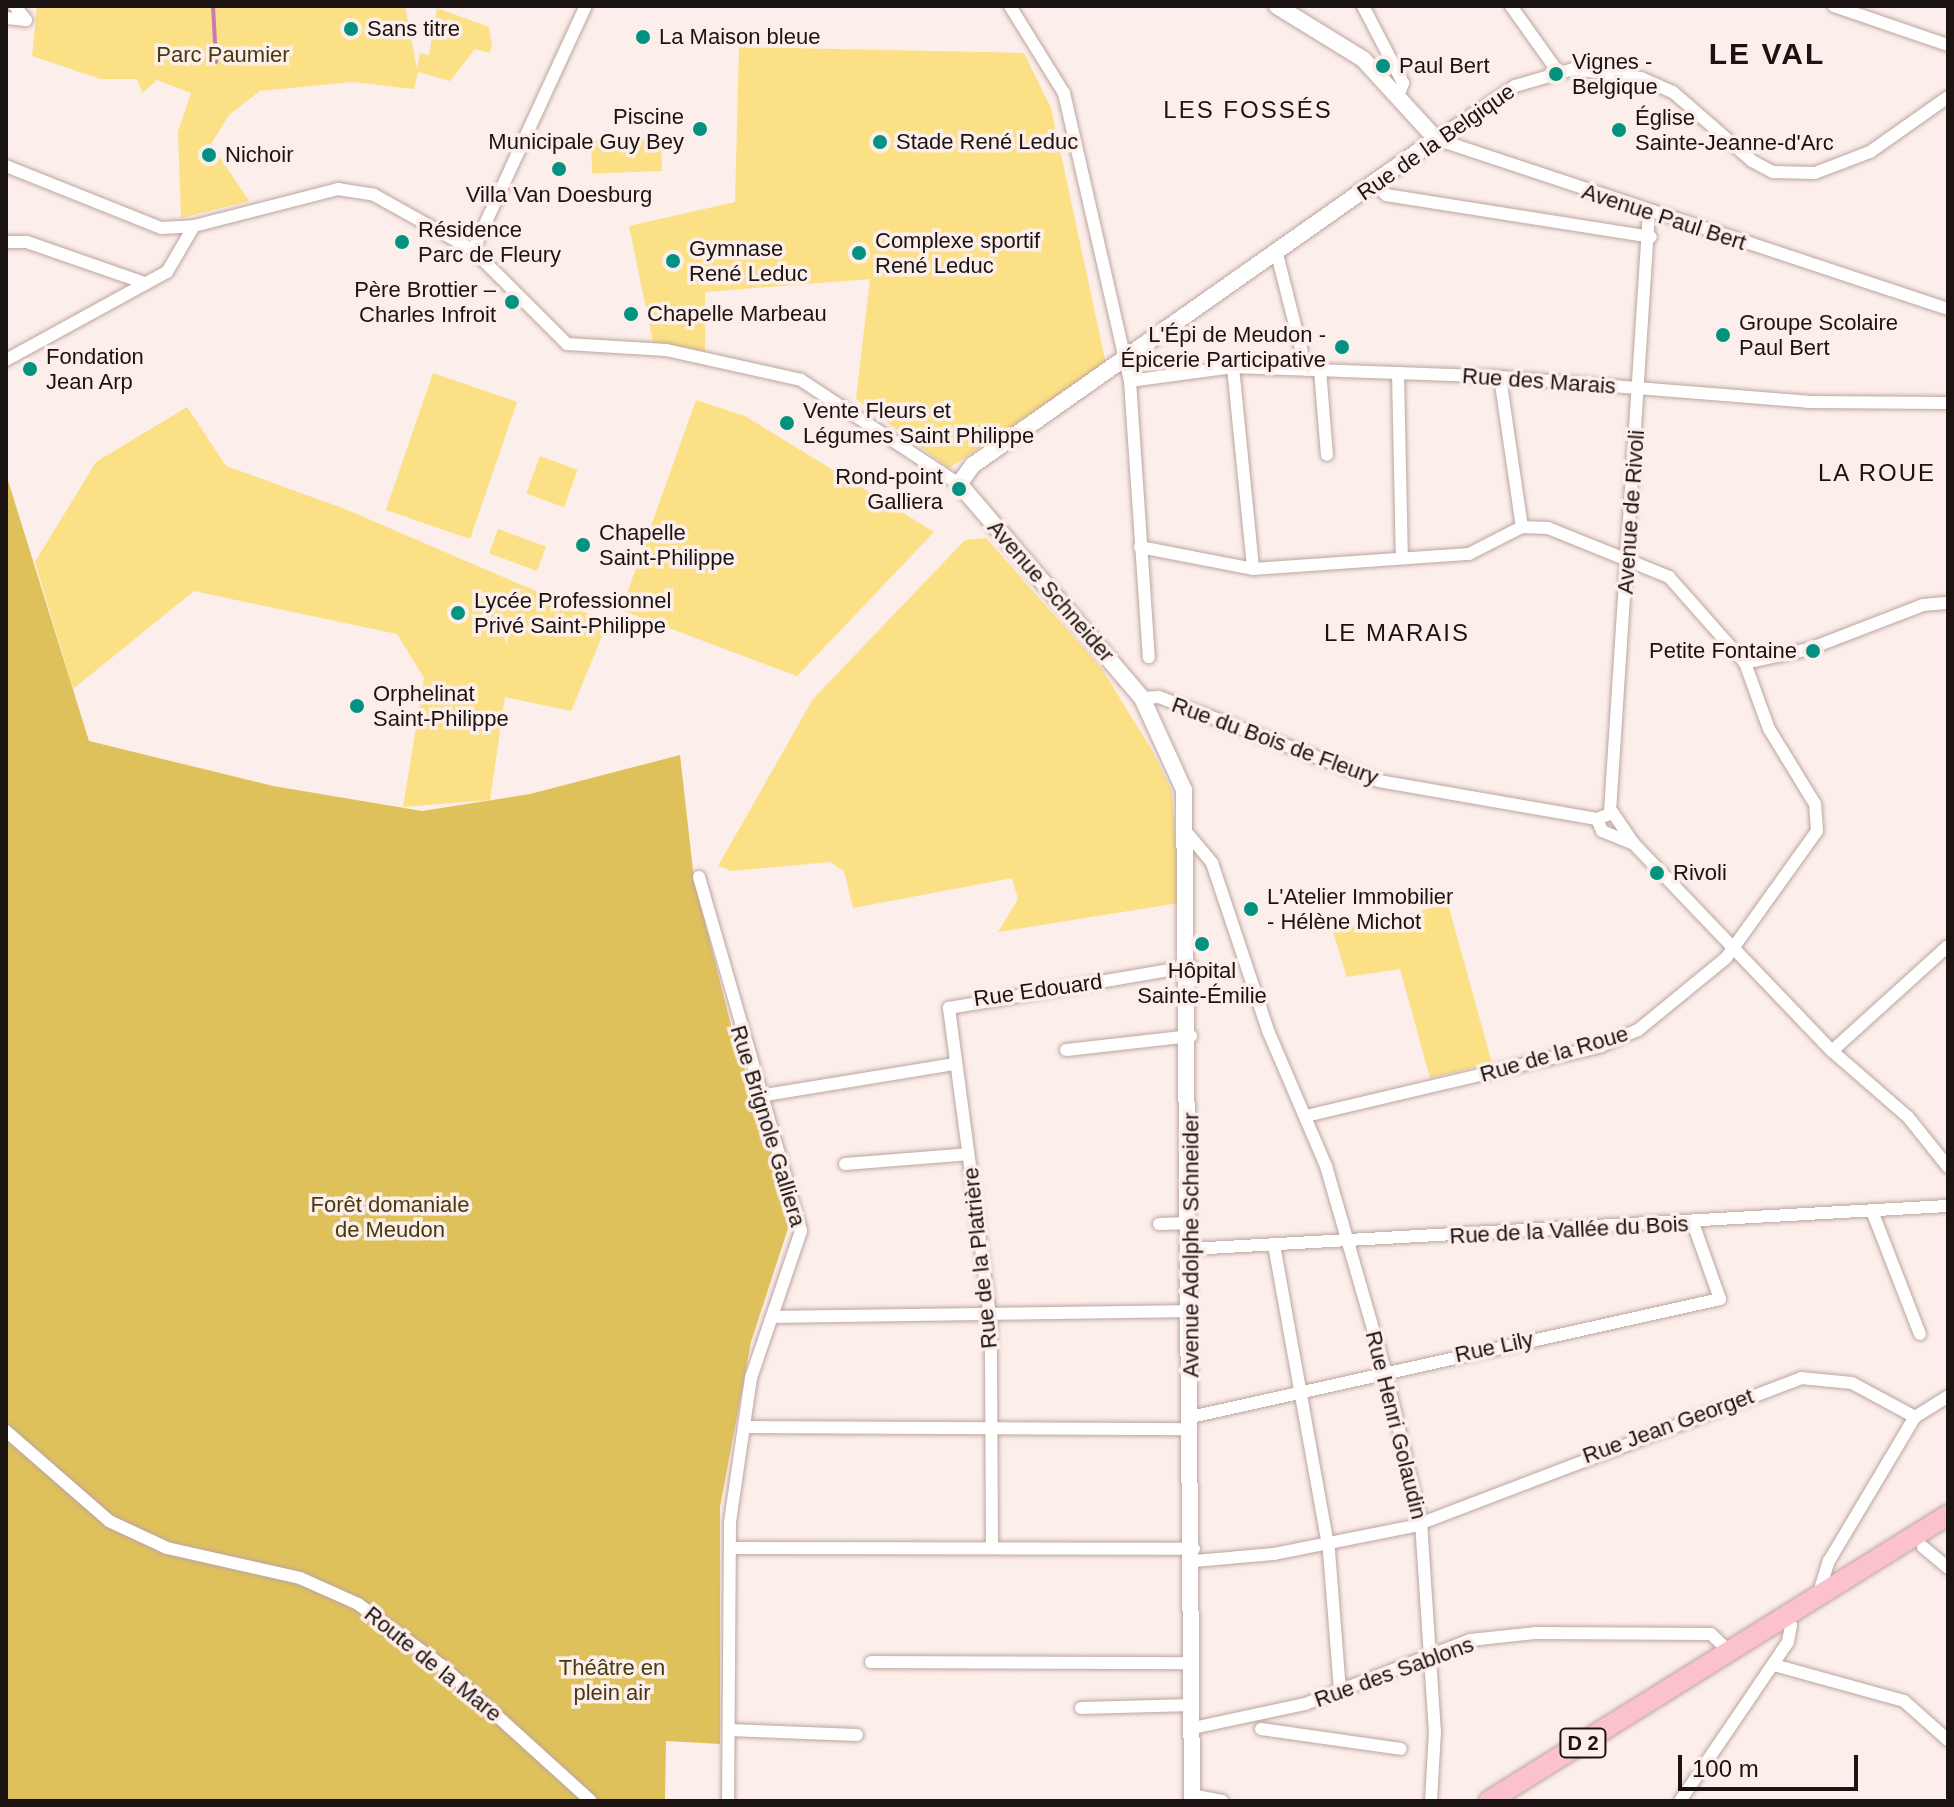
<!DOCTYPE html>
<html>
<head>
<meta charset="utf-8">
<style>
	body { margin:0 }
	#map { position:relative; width:1954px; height:1807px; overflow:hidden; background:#fceeea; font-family:Helvetica,sans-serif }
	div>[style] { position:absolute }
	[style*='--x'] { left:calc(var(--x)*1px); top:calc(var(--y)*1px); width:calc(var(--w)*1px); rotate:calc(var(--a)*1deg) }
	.green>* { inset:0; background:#fbe085; transform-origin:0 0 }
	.forest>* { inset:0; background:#dfc15c }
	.stream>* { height:4px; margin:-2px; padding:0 2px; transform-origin:2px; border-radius:2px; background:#c979b4 }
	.roads { filter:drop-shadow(0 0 2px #bca59f) drop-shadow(0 0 2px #bca59f) }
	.minor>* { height:12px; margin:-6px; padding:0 6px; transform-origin:6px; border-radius:6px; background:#fff }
	.tertiary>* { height:16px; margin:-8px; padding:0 8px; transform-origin:8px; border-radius:8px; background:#fff }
	.primary>* { height:20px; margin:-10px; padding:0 10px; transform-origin:10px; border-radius:10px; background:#fbc1cd }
	.dots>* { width:22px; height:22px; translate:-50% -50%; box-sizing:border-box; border:4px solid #fceeea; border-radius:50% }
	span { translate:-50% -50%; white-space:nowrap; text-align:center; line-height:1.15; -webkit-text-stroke:7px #fceeea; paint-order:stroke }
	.shield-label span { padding:2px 6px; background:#fceeea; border:2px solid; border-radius:6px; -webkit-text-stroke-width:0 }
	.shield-label { font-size:20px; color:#1b1311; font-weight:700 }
	.poi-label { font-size:22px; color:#1b1311 }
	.left { translate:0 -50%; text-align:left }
	.right { translate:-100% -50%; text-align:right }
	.park-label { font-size:22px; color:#46390e }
	.street-label { font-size:22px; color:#1b1311 }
	.neighbourhood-label { font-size:24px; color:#1b1311; letter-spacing:2px }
	.district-label { font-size:30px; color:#1b1311; font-weight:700; letter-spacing:2px }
	.frame { position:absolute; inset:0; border:8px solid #1b1311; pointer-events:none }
	.scale { position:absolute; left:1678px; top:1755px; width:180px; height:36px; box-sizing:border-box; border:4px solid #1b1311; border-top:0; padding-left:10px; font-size:24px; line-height:28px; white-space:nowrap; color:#1b1311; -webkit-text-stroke:6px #fceeea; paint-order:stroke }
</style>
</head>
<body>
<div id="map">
	<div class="green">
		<i style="clip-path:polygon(37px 6px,405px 6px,417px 69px,420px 53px,429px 55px,437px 8px,489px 27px,492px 46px,490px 53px,475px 49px,450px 81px,418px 72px,414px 89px,352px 82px,260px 91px,229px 115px,211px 144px,249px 201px,181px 218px,178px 132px,191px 93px,157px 80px,142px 93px,137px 79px,100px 79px,32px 56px)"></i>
		<i style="clip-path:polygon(739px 47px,1024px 53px,1051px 108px,1106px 364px,949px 468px,856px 399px,870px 279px,705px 292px,705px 352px,653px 342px,629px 226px,735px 202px)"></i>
		<i style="left:661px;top:138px;width:33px;height:70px;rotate:88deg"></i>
		<i style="left:433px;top:373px;width:89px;height:145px;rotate:19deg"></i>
		<i style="clip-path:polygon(696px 400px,745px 416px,934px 532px,797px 676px,621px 610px)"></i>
		<i style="clip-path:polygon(187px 407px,226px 466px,345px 509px,608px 622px,571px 711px,505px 697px,490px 800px,403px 807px,424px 678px,397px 634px,194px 591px,73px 689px,35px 562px,96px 462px)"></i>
		<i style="left:540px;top:456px;width:40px;height:40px;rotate:20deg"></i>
		<i style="left:498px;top:529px;width:51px;height:26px;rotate:20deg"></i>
		<i style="clip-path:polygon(986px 538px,1102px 669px,1153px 752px,1172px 791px,1179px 903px,998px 932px,1018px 899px,1012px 878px,853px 908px,844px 871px,830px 862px,731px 871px,718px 866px,813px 699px,965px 540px)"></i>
		<i style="clip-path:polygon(1448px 904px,1492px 1063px,1430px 1078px,1400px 969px,1347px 977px,1333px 932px)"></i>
	</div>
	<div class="forest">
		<i style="clip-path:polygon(6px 474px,89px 741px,273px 786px,422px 811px,530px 794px,680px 755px,694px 879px,734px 1037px,793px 1213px,751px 1342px,720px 1507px,720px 1744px,666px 1741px,665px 1801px,6px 1801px)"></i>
	</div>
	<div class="stream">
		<i style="--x:213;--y:6;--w:56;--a:86.9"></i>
	</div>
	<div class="roads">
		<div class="minor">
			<i style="--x:15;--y:6;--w:18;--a:52"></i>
			<i style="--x:1010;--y:6;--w:102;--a:58.2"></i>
			<i style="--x:1064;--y:93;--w:295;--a:77.1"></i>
			<i style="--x:1130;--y:381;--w:277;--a:86.1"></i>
			<i style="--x:1363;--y:6;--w:87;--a:62.5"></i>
			<i style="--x:1403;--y:83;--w:14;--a:111"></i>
			<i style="--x:1511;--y:6;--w:77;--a:54.5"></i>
			<i style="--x:1834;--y:6;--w:120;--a:18.9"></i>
			<i style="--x:6;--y:18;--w:20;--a:6"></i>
			<i style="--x:1436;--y:139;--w:95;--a:-33.9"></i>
			<i style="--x:1515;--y:86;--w:61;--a:-16.1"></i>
			<i style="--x:1574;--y:69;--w:68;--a:7.7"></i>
			<i style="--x:1641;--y:78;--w:35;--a:24"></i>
			<i style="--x:1673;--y:92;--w:105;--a:41.1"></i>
			<i style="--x:1752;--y:161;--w:24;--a:28"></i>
			<i style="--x:1773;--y:172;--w:42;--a:1.4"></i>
			<i style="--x:1815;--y:173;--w:59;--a:-20.9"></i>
			<i style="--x:1870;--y:152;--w:95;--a:-35.2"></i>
			<i style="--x:1436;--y:139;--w:539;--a:18.37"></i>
			<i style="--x:6;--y:166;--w:167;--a:21.8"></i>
			<i style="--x:161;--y:228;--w:33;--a:-3"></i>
			<i style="--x:194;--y:226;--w:149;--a:-14.4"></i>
			<i style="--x:338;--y:189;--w:36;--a:9"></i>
			<i style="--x:374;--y:195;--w:113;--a:29.1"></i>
			<i style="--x:473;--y:250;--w:133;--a:45"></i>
			<i style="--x:567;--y:344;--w:99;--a:3.5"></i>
			<i style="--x:666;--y:350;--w:138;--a:12.5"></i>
			<i style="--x:801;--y:380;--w:189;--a:33.4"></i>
			<i style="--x:1375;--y:183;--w:16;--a:47"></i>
			<i style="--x:1386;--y:195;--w:268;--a:9"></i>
			<i style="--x:6;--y:242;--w:21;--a:0"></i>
			<i style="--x:27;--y:242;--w:125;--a:19.2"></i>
			<i style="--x:473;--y:250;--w:269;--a:-65.2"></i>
			<i style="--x:1277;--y:254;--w:119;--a:75.8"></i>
			<i style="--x:6;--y:360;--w:183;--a:-28.7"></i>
			<i style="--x:167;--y:272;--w:53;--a:-59.6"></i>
			<i style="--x:1233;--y:367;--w:203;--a:84.3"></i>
			<i style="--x:1320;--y:370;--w:85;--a:85.3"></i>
			<i style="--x:1398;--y:373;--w:184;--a:88.8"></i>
			<i style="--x:1500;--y:377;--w:152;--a:81.7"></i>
			<i style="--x:1130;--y:381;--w:104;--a:-7.7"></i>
			<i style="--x:1233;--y:367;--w:267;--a:2.1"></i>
			<i style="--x:1500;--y:377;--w:309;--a:4.6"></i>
			<i style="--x:1808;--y:402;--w:140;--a:0.4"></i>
			<i style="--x:1140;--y:547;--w:115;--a:11"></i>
			<i style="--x:1253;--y:569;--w:217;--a:-4"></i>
			<i style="--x:1469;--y:554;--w:59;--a:-27"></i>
			<i style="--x:1522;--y:527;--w:26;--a:2"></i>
			<i style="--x:1548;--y:528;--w:131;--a:22"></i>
			<i style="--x:1669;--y:577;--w:115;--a:48.5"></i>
			<i style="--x:1745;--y:663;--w:66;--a:-12.3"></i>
			<i style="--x:1809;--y:649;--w:122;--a:-21.1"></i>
			<i style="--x:1923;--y:605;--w:25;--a:-5"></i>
			<i style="--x:1142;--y:698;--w:17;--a:-3"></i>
			<i style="--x:1159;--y:697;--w:235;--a:20.9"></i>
			<i style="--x:1379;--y:781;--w:221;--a:9.9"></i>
			<i style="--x:1610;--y:812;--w:601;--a:-86.28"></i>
			<i style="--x:1597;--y:819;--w:17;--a:-21"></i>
			<i style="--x:1613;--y:813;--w:37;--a:56"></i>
			<i style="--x:1634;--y:844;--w:286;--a:46.3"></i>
			<i style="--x:1832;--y:1051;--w:101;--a:41"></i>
			<i style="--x:1908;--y:1117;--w:64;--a:51.3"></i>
			<i style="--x:1597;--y:819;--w:13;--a:67"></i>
			<i style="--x:1602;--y:831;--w:35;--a:22"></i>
			<i style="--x:1188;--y:834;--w:38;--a:50"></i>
			<i style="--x:1212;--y:863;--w:179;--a:71.5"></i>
			<i style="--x:1269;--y:1033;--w:145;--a:66.8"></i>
			<i style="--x:1326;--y:1166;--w:212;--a:73.9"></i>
			<i style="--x:1385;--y:1370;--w:156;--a:76.7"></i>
			<i style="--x:1421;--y:1522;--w:209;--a:86.2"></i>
			<i style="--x:1435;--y:1731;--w:70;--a:93.3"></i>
			<i style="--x:699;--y:877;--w:368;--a:73.9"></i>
			<i style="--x:801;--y:1231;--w:155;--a:108.8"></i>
			<i style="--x:751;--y:1378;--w:146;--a:98.3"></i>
			<i style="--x:730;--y:1522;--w:279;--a:90.4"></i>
			<i style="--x:1066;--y:1050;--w:126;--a:-6.4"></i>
			<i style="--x:1832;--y:1051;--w:156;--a:-42.2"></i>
			<i style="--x:759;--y:1096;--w:199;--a:-9.3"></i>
			<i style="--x:1306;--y:1116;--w:303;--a:-13.3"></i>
			<i style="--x:1601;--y:1046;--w:40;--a:-23.4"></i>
			<i style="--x:1638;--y:1030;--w:114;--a:-39.3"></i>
			<i style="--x:1726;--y:958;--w:156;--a:-54.4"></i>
			<i style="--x:1817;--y:831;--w:27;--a:-94"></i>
			<i style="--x:1815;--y:804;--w:88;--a:-121.5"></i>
			<i style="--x:1769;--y:729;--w:70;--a:-110"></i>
			<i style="--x:845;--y:1164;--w:123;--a:-4.6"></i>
			<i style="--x:1872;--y:1211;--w:132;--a:68.7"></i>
			<i style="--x:1159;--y:1224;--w:31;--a:-2"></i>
			<i style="--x:1274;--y:1245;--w:311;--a:79.8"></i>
			<i style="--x:1329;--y:1551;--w:140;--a:85.5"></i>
			<i style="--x:1190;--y:1249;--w:759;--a:-3.25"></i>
			<i style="--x:773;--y:1317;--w:418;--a:-0.8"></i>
			<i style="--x:1191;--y:1417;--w:542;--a:-12.57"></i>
			<i style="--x:1720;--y:1299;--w:81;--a:-109.6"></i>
			<i style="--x:746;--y:1427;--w:444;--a:0.3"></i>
			<i style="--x:6;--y:1431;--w:137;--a:41.1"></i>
			<i style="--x:109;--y:1521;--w:64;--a:25"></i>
			<i style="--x:167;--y:1548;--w:136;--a:12.7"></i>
			<i style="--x:300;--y:1578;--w:64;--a:24.1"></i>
			<i style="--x:358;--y:1604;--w:103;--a:36.3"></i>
			<i style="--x:441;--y:1665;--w:202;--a:42.2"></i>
			<i style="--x:1923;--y:1547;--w:33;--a:40"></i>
			<i style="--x:730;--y:1548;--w:464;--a:0.1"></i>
			<i style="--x:992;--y:1548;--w:225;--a:-90.3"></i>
			<i style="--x:991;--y:1323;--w:318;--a:-97.6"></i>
			<i style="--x:949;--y:1008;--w:246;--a:-9.8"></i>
			<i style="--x:1194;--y:1561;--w:80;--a:-5"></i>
			<i style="--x:1274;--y:1554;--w:143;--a:-11.3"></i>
			<i style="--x:1414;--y:1526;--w:414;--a:-20.9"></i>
			<i style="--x:1801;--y:1378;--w:51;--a:5.6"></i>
			<i style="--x:1852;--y:1383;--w:72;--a:28.4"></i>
			<i style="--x:1818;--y:1596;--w:37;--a:-73"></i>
			<i style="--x:1829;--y:1561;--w:168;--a:-59.2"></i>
			<i style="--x:1915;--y:1417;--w:39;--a:-32"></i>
			<i style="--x:871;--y:1662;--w:321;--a:0.2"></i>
			<i style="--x:1774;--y:1665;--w:135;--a:15.5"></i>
			<i style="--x:1904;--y:1701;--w:59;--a:41.6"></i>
			<i style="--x:1081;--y:1708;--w:112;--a:-1.5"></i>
			<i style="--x:1193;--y:1728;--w:115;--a:-12.1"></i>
			<i style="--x:1305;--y:1704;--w:177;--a:-21.2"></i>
			<i style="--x:1470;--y:1640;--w:65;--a:-6.1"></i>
			<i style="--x:1535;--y:1633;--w:176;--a:0.3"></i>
			<i style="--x:1711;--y:1634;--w:29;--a:44"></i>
			<i style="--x:1261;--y:1729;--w:141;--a:8.1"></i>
			<i style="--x:729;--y:1730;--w:128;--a:2.2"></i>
			<i style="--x:1192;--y:1795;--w:31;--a:11"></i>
			<i style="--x:1680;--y:1801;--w:192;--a:-55.8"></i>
			<i style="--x:1788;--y:1642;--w:17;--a:-80"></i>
			<i style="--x:1791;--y:1625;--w:15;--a:-143"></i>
		</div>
		<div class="tertiary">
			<i style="--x:1192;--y:1801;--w:1011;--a:-90.45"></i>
			<i style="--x:1184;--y:790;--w:101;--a:-114.5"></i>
			<i style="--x:1142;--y:698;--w:282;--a:-130.5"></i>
			<i style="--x:959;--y:484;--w:24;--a:-54"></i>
			<i style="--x:973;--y:465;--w:566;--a:-35.15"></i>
			<i style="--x:1436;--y:139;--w:108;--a:-132.4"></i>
			<i style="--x:1363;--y:59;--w:101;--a:-148.4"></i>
		</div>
		<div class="primary">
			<i style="--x:1489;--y:1801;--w:541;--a:-31.93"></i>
		</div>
	</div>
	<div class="dots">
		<i style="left:351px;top:29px;background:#019380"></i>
		<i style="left:643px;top:37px;background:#019380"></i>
		<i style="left:1383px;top:66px;background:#019380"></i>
		<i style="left:1556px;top:74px;background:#019380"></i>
		<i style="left:700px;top:129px;background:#019380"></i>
		<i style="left:1619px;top:130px;background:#019380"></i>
		<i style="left:880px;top:142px;background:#019380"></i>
		<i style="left:209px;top:155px;background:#019380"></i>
		<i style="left:559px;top:169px;background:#019380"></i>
		<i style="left:402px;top:242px;background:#019380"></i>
		<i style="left:859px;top:253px;background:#019380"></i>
		<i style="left:673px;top:261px;background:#019380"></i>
		<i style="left:512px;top:302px;background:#019380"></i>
		<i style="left:631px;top:314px;background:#019380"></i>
		<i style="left:1723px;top:335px;background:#019380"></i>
		<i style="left:1342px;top:347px;background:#019380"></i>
		<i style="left:30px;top:369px;background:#019380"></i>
		<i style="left:787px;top:423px;background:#019380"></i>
		<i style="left:959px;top:489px;background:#019380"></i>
		<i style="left:583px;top:545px;background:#019380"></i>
		<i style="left:458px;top:613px;background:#019380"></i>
		<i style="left:1813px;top:651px;background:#019380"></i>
		<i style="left:357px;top:706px;background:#019380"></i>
		<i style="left:1657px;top:873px;background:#019380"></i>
		<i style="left:1251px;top:909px;background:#019380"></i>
		<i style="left:1202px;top:944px;background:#019380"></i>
	</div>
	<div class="shield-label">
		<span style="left:1583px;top:1743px">D 2</span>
	</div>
	<div class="poi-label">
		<span class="left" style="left:367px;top:29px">Sans titre</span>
		<span class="left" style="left:659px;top:37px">La Maison bleue</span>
		<span class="left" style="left:1572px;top:74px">Vignes -<br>Belgique</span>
		<span class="left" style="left:1399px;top:66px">Paul Bert</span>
		<span class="right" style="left:684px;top:129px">Piscine<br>Municipale Guy Bey</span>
		<span class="left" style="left:1635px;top:130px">Église<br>Sainte-Jeanne-d'Arc</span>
		<span class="left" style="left:896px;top:142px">Stade René Leduc</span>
		<span class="left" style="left:225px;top:155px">Nichoir</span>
		<span style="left:559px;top:195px">Villa Van Doesburg</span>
		<span class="left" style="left:418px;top:242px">Résidence<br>Parc de Fleury</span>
		<span class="left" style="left:875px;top:253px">Complexe sportif<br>René Leduc</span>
		<span class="left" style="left:689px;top:261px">Gymnase<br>René Leduc</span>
		<span class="right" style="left:496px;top:302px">Père Brottier –<br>Charles Infroit</span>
		<span class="left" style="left:647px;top:314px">Chapelle Marbeau</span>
		<span class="left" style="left:1739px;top:335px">Groupe Scolaire<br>Paul Bert</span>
		<span class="right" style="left:1326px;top:347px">L'Épi de Meudon -<br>Épicerie Participative</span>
		<span class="left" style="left:46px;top:369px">Fondation<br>Jean Arp</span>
		<span class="left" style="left:803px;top:423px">Vente Fleurs et<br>Légumes Saint Philippe</span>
		<span class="right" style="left:943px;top:489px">Rond-point<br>Galliera</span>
		<span class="left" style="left:599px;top:545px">Chapelle<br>Saint-Philippe</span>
		<span class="left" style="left:474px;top:613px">Lycée Professionnel<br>Privé Saint-Philippe</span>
		<span class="right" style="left:1797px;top:651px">Petite Fontaine</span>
		<span class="left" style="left:373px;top:706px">Orphelinat<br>Saint-Philippe</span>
		<span class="left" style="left:1673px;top:873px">Rivoli</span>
		<span class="left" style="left:1267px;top:909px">L'Atelier Immobilier<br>- Hélène Michot</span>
		<span style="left:1202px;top:983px">Hôpital<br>Sainte-Émilie</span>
	</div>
	<div class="park-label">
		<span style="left:223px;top:55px">Parc Paumier</span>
		<span style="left:390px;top:1217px">Forêt domaniale<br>de Meudon</span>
		<span style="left:612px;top:1680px">Théâtre en<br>plein air</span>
	</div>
	<div class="street-label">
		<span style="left:1436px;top:142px;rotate:-35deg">Rue de la Belgique</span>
		<span style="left:1664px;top:217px;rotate:18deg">Avenue Paul Bert</span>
		<span style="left:1539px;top:381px;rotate:4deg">Rue des Marais</span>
		<span style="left:1631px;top:512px;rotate:-86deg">Avenue de Rivoli</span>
		<span style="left:1051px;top:591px;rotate:49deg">Avenue Schneider</span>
		<span style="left:1275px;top:741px;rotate:20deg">Rue du Bois de Fleury</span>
		<span style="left:1038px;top:990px;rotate:-8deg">Rue Edouard</span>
		<span style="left:1554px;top:1054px;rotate:-16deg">Rue de la Roue</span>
		<span style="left:768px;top:1126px;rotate:73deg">Rue Brignole Galliera</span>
		<span style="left:1569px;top:1230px;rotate:-3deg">Rue de la Vallée du Bois</span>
		<span style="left:1191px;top:1245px;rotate:-90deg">Avenue Adolphe Schneider</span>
		<span style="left:980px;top:1258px;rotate:-96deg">Rue de la Platrière</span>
		<span style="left:1494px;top:1347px;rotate:-12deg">Rue Lily</span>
		<span style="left:1396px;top:1425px;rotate:76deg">Rue Henri Golaudin</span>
		<span style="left:1668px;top:1426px;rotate:-20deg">Rue Jean Georget</span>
		<span style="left:433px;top:1664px;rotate:39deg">Route de la Mare</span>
		<span style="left:1394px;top:1672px;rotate:-20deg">Rue des Sablons</span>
	</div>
	<div class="neighbourhood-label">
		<span style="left:1248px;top:110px">LES FOSSÉS</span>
		<span style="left:1877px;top:473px">LA ROUE</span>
		<span style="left:1397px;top:633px">LE MARAIS</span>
	</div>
	<div class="district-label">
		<span style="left:1767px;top:54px">LE VAL</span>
	</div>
	<div class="frame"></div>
	<div class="scale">100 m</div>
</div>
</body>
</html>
